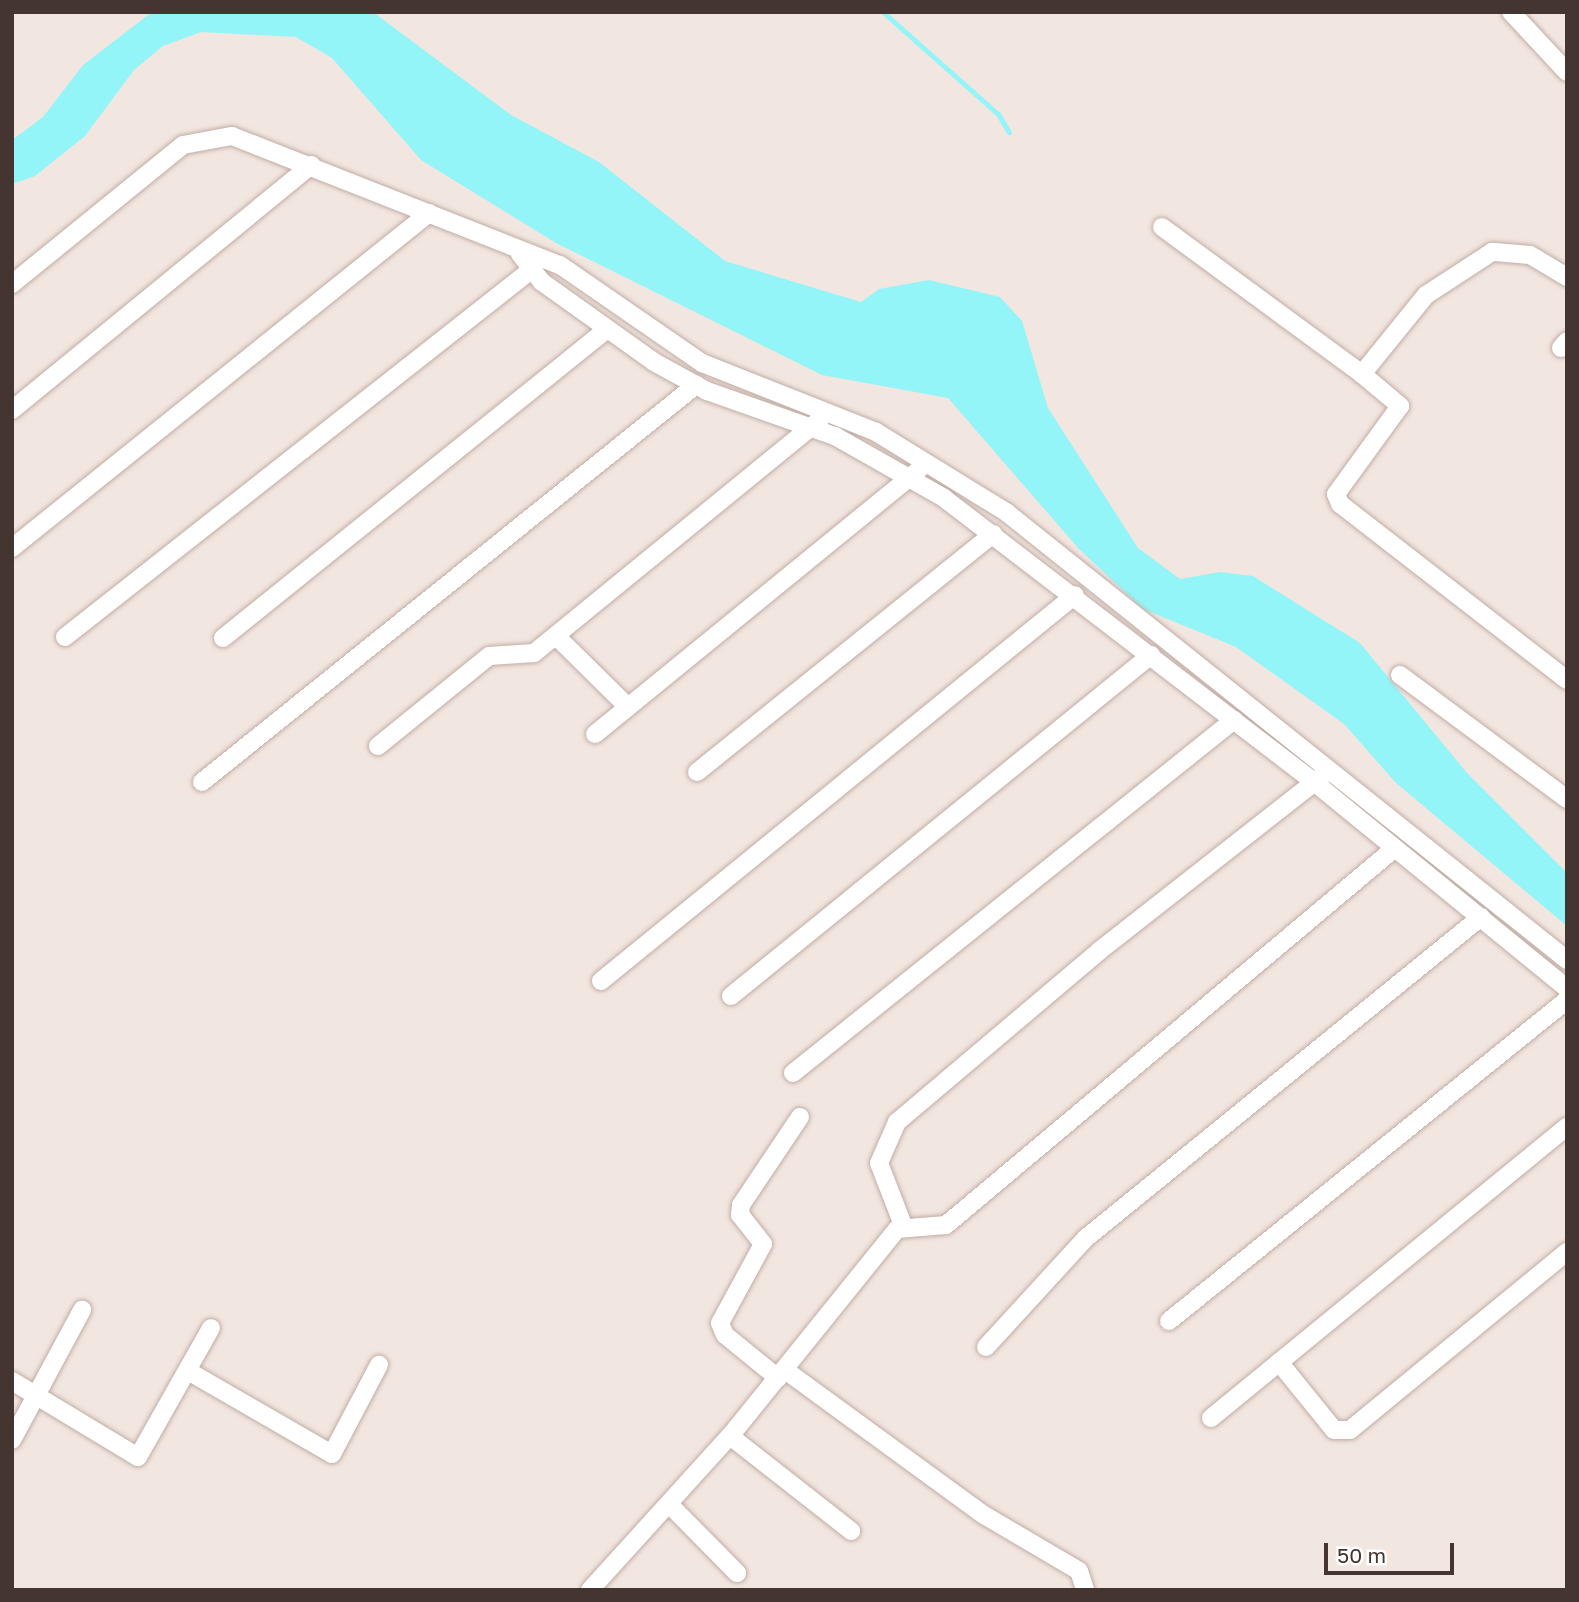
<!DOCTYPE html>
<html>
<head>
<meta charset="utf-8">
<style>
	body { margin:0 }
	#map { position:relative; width:1579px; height:1602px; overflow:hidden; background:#f2e6e0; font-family:"Golos Text",sans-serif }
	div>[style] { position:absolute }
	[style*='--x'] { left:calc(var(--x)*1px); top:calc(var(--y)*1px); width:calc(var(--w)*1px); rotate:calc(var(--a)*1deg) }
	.water>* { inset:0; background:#94f5f8 }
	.stream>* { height:5px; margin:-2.5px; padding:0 2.5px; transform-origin:2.5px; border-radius:2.5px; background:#94f5f8 }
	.roads { filter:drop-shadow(0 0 2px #c1ada5) drop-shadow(0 0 2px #c1ada5) }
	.minor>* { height:18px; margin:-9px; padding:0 9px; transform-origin:9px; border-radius:9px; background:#fff }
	span { translate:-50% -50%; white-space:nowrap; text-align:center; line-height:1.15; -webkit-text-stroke:5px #fff; paint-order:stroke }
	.frame { position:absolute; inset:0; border:14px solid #443531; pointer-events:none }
	.scale { position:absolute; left:1324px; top:1543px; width:130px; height:32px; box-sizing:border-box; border:4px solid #443531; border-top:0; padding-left:9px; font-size:21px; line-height:24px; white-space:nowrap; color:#443531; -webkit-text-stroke:5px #fff; paint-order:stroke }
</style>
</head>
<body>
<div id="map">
	<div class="water">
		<i style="clip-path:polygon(152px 12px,373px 12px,511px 115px,599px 162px,725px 261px,861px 302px,879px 289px,929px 280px,1000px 297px,1022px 321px,1048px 408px,1138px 548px,1180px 579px,1220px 572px,1253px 576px,1360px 643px,1467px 773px,1567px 873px,1567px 926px,1396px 783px,1344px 724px,1236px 647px,1143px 609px,1079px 549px,948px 398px,822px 375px,556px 243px,421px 160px,332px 58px,296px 37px,201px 32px,163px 46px,134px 70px,85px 136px,35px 176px,12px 184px,12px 140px,43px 117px,83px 65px)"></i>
	</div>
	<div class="stream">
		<i style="--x:883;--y:12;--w:154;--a:41.6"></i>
		<i style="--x:998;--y:114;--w:21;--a:59"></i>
	</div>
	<div class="roads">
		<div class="minor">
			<i style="--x:1511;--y:12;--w:82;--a:47"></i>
			<i style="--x:1162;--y:227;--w:248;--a:36.3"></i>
			<i style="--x:520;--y:254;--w:36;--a:52"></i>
			<i style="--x:542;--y:282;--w:138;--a:35.5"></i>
			<i style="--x:654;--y:362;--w:60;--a:28.7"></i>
			<i style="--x:707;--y:391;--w:136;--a:19.4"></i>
			<i style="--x:835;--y:436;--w:125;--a:29.6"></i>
			<i style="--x:944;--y:498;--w:466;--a:37.5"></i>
			<i style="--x:1314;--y:782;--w:326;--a:39.2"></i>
			<i style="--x:1567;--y:277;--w:43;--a:-149.3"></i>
			<i style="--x:1530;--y:255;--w:38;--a:-175"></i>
			<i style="--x:1492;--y:252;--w:79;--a:146.9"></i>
			<i style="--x:1426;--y:295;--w:102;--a:129"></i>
			<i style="--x:1362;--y:374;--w:50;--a:40.1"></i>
			<i style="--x:1400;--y:406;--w:109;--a:126"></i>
			<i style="--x:1336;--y:494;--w:11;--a:68"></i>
			<i style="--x:1340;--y:504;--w:287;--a:37.8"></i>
			<i style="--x:12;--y:284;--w:220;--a:-39.1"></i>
			<i style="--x:183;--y:145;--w:50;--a:-10.4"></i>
			<i style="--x:232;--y:136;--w:352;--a:21.5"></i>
			<i style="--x:560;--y:265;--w:173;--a:34.6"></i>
			<i style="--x:702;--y:363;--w:187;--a:21.6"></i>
			<i style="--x:876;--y:432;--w:153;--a:31.6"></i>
			<i style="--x:1006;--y:512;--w:718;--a:38.61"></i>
			<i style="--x:1561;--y:348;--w:9;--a:-49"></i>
			<i style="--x:12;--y:410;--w:387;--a:-39.3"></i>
			<i style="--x:12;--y:548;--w:535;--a:-38.78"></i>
			<i style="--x:556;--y:636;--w:101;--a:44.6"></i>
			<i style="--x:65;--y:637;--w:593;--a:-38.22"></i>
			<i style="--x:223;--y:638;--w:491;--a:-38.8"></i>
			<i style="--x:1400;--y:675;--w:208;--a:36.6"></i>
			<i style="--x:595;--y:734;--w:418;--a:-39.2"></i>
			<i style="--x:378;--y:746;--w:143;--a:-39"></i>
			<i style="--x:489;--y:656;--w:45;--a:-3.8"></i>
			<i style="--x:534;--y:653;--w:369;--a:-39.2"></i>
			<i style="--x:697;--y:772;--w:380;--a:-38.8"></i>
			<i style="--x:202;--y:782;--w:634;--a:-38.79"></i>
			<i style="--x:601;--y:981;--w:611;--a:-39.16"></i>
			<i style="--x:731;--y:996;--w:541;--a:-39.07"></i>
			<i style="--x:793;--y:1073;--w:565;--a:-38.68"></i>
			<i style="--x:903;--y:1225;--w:66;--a:-111.2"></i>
			<i style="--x:879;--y:1163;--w:45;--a:-66.3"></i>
			<i style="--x:897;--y:1122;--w:265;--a:-40.2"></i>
			<i style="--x:1099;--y:951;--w:283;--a:-38.1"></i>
			<i style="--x:1169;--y:1321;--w:511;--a:-38.89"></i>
			<i style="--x:986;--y:1347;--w:148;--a:-47.5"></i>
			<i style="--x:1086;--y:1238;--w:509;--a:-39.1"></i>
			<i style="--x:1279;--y:1362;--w:87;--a:51"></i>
			<i style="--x:1334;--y:1430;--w:16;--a:0"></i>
			<i style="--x:1350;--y:1430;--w:281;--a:-39.4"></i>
			<i style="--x:785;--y:1370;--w:246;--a:36.1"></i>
			<i style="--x:984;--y:1515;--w:110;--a:30.5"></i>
			<i style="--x:1079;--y:1571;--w:20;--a:72"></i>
			<i style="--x:188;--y:1371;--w:166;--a:30"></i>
			<i style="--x:332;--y:1454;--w:101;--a:-62.2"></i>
			<i style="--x:778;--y:1378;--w:68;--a:-140.9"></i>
			<i style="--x:725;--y:1335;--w:13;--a:-113"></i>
			<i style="--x:720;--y:1323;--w:90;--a:-61.4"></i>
			<i style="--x:763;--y:1244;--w:37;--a:-128"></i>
			<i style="--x:740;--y:1215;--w:10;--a:-84"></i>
			<i style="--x:741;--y:1205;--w:106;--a:-56.2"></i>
			<i style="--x:12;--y:1381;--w:147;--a:31.1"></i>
			<i style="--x:138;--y:1457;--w:148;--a:-60.5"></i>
			<i style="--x:1211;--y:1418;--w:460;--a:-39.3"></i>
			<i style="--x:730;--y:1436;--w:154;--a:38.1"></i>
			<i style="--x:12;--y:1440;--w:148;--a:-61.7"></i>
			<i style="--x:669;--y:1504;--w:97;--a:45.4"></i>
			<i style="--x:590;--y:1590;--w:216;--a:-47.8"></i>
			<i style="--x:735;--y:1430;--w:258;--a:-51.1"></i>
			<i style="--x:897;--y:1229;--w:49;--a:-4.7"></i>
			<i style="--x:946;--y:1225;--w:586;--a:-40.02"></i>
		</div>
	</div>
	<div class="frame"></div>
	<div class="scale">50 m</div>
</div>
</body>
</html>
